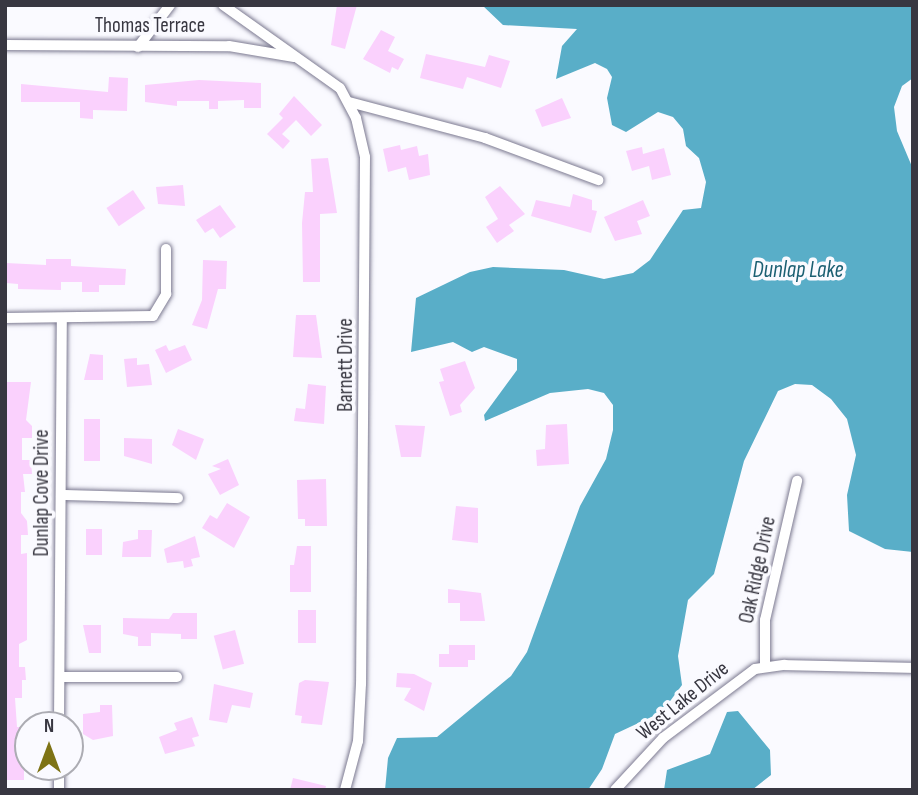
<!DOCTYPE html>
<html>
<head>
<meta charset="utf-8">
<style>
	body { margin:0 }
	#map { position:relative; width:918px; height:795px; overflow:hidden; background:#fafaff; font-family:"Sofia Sans Condensed",sans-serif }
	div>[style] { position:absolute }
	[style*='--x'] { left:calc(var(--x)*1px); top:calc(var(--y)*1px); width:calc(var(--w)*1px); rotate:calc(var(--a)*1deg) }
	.water>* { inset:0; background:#59aec8 }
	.building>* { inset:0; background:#fad1fd; transform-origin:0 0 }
	.roads { filter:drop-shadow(0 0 2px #7c7a91) drop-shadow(0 0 2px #7c7a91) }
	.street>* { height:10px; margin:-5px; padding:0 5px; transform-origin:5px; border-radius:5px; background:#fff }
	span { translate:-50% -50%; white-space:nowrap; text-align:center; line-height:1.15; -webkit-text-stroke:7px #fafaff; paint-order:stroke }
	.street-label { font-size:21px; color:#383741 }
	.water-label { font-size:23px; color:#1b5f72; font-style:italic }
	.frame { position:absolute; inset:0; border:7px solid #383741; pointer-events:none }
	.north { position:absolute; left:14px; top:711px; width:70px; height:70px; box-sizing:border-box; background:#fafaff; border:2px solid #acacb3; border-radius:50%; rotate:0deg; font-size:19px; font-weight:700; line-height:28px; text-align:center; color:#383741 }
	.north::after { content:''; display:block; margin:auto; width:24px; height:32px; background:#7e7315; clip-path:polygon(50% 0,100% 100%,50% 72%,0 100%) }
</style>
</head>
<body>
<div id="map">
	<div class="water">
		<i style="clip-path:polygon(482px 5px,913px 5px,913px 78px,902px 86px,894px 107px,897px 131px,913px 169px,913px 552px,885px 549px,849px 531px,847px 495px,856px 455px,847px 419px,831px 399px,812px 385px,795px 384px,778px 391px,744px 461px,714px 574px,688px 600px,678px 656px,682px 685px,662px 712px,615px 734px,602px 769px,588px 790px,385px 790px,388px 758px,397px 738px,437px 737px,511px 676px,527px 652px,580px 506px,606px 459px,613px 430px,613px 405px,604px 393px,588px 389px,550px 393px,485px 421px,484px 415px,517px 370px,517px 359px,484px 347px,472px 352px,453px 342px,411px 352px,416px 298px,470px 272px,493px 267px,564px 270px,604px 279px,633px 273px,650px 260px,683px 210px,701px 208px,706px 182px,699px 158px,686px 146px,683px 129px,673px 117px,658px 112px,626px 132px,612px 125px,607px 98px,612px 77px,607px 69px,595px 63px,556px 79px,562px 46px,577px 29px,503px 25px)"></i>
		<i style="clip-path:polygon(738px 711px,770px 750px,771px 775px,752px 790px,664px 790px,667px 770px,710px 754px,727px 712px)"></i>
	</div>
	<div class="building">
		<i style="clip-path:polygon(337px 5px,357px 5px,345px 49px,331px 45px)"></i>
		<i style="clip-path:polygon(381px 30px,395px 37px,388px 51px,404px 59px,398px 70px,392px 67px,390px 73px,363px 59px)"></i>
		<i style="clip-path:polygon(426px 54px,485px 67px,489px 55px,510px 61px,501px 88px,467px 77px,463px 89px,420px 78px)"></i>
		<i style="clip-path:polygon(109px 77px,128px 78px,127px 111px,93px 110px,93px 119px,80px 118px,80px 102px,21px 102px,21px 84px,108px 92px)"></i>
		<i style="clip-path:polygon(199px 80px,261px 83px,261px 108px,244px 108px,244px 100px,218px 101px,218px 109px,209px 109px,209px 101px,177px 101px,177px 106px,145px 102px,145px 85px)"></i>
		<i style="clip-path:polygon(294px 96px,322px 125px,311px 136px,296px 120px,282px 134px,290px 141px,283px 149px,267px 134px,283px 118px,279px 114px)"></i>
		<i style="clip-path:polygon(562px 98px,571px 118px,542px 127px,535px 110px)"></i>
		<i style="clip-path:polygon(400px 145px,401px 150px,417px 146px,419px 156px,428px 154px,430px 175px,409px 180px,406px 167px,388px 172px,383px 149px)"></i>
		<i style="clip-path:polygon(642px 147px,643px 154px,664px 148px,671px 175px,652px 180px,649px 166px,632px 171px,626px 151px)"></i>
		<i style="clip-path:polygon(328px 158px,337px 213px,320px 214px,320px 282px,303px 282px,302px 223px,305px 192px,313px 192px,311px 159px)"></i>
		<i style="clip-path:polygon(183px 185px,185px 206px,158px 204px,156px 187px)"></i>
		<i style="clip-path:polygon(500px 186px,525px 214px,509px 225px,514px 231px,497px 243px,486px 227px,498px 219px,485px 197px)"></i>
		<i style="left:133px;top:190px;width:22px;height:32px;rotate:56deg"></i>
		<i style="clip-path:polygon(573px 194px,592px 200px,592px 210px,597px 211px,591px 233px,531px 216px,536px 200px,570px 207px)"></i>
		<i style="clip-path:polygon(643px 200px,650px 216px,637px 221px,642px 234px,615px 241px,604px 217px)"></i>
		<i style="clip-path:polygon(220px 205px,236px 227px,220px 238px,213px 228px,205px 233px,196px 220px)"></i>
		<i style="clip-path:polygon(46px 259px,71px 259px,71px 266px,126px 269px,125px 285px,99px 285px,99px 292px,82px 292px,82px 282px,61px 282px,61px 290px,18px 289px,18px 284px,6px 283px,6px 263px,46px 265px)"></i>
		<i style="clip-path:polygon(203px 260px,227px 261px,226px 289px,218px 289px,207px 329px,192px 325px,202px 300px)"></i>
		<i style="clip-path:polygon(296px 315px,316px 315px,322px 358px,293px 357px)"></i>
		<i style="clip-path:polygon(166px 345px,169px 351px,185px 345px,192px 360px,166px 373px,155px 350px)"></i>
		<i style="clip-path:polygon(90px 354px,103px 355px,103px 380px,84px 380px)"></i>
		<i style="clip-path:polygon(137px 358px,137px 365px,149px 364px,152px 385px,127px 387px,124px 359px)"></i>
		<i style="clip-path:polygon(465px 361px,475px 388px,460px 405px,462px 412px,450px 416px,439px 382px,444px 381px,440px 369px)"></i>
		<i style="clip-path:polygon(7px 382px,31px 382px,26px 420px,32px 426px,32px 438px,22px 438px,22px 460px,31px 460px,32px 474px,23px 474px,25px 492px,21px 492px,21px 513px,27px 521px,28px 535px,21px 535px,21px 554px,27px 553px,27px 640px,19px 644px,19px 667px,25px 667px,26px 680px,22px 680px,22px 698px,15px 698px,17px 727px,24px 727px,24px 780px,5px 780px)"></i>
		<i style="clip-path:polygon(308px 384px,326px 386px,324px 424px,294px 421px,296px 408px,305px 409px)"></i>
		<i style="left:84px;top:419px;width:16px;height:42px"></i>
		<i style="clip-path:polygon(567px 424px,569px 464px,537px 466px,536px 450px,545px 449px,546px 425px)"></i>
		<i style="clip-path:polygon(395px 425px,425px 426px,421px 457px,401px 457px)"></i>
		<i style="clip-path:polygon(178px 429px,204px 439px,196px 460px,172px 445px)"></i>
		<i style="clip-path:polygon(124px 438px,152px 439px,152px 464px,124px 456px)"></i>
		<i style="clip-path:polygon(228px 459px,239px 485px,220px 495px,208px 474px,221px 469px,212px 466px)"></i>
		<i style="clip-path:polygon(326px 479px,327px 526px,305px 526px,305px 519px,298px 519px,297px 480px)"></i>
		<i style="clip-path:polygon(227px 503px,250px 517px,234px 548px,202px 528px,210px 515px,217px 519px)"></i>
		<i style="clip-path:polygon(456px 506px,478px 508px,478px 543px,452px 540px)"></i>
		<i style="left:86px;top:529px;width:16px;height:26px"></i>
		<i style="clip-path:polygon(138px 530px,152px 530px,151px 557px,122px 557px,123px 542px,138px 539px)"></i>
		<i style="clip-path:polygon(195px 536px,200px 557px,191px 559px,193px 566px,184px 568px,183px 561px,167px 563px,164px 549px)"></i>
		<i style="clip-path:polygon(297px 546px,311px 546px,311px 592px,290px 592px,290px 565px,294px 565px)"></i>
		<i style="clip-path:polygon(448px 589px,481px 593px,485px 621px,460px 621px,460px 603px,448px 603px)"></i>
		<i style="left:298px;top:610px;width:18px;height:33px"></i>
		<i style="clip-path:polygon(173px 613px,197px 613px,197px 639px,181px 639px,181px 634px,151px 633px,151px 646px,138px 646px,138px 637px,123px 634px,123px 618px,169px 619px)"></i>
		<i style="clip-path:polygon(83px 625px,101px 625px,101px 653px,89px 653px)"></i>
		<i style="left:235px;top:630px;width:35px;height:22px;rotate:75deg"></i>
		<i style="clip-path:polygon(449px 645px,475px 645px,475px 660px,468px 660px,468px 667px,439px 667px,439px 654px,449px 654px)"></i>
		<i style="clip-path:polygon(397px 673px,414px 674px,432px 683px,424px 711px,404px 700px,411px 688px,396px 687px)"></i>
		<i style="clip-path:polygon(305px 680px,329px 682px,322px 725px,301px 723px,302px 716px,295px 715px,299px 683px)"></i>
		<i style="clip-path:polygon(214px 684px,253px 693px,250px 708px,232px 705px,227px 723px,209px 720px)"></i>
		<i style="clip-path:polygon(100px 705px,112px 705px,113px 736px,93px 740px,83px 734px,83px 714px,100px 712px)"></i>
		<i style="clip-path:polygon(192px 717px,199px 736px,192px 738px,195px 746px,165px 754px,159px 737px,177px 730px,174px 723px)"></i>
		<i style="clip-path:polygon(293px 778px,326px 786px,325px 790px,290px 790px)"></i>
	</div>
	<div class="roads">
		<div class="street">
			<i style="--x:223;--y:5;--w:143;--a:35.4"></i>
			<i style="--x:340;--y:88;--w:34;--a:62"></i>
			<i style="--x:356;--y:118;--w:40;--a:77"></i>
			<i style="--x:365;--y:157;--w:527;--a:90.43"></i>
			<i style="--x:361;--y:684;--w:57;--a:93"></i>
			<i style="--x:358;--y:741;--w:51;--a:104.9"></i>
			<i style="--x:5;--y:45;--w:224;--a:0.3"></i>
			<i style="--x:229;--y:46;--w:66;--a:9.6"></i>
			<i style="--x:138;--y:47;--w:53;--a:-52.7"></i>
			<i style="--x:349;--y:102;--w:141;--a:14.8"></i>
			<i style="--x:485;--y:138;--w:121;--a:20.4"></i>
			<i style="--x:5;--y:318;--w:148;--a:-0.8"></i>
			<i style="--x:153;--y:316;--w:26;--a:-59"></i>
			<i style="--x:166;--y:294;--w:45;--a:-90"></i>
			<i style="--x:61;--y:495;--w:117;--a:1.5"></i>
			<i style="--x:765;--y:667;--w:47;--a:-90"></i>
			<i style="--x:765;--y:620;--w:143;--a:-77"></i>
			<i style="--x:60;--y:677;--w:117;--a:0"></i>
			<i style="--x:59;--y:725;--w:406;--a:-89.6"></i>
			<i style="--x:59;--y:790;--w:23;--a:-90"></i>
			<i style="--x:615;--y:790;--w:71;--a:-47.3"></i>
			<i style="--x:663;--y:738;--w:115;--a:-36.9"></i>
			<i style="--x:755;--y:669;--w:30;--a:-8"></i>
			<i style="--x:785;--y:665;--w:128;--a:1.3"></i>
		</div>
	</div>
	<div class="street-label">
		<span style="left:150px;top:26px">Thomas Terrace</span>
		<span style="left:346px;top:365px;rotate:-90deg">Barnett Drive</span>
		<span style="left:42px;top:493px;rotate:-90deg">Dunlap Cove Drive</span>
		<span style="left:758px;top:570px;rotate:-78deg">Oak Ridge Drive</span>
		<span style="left:683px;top:701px;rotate:-39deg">West Lake Drive</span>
	</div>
	<div class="water-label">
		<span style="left:798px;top:270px">Dunlap Lake</span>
	</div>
	<div class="frame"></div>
	<div class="north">N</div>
</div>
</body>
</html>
